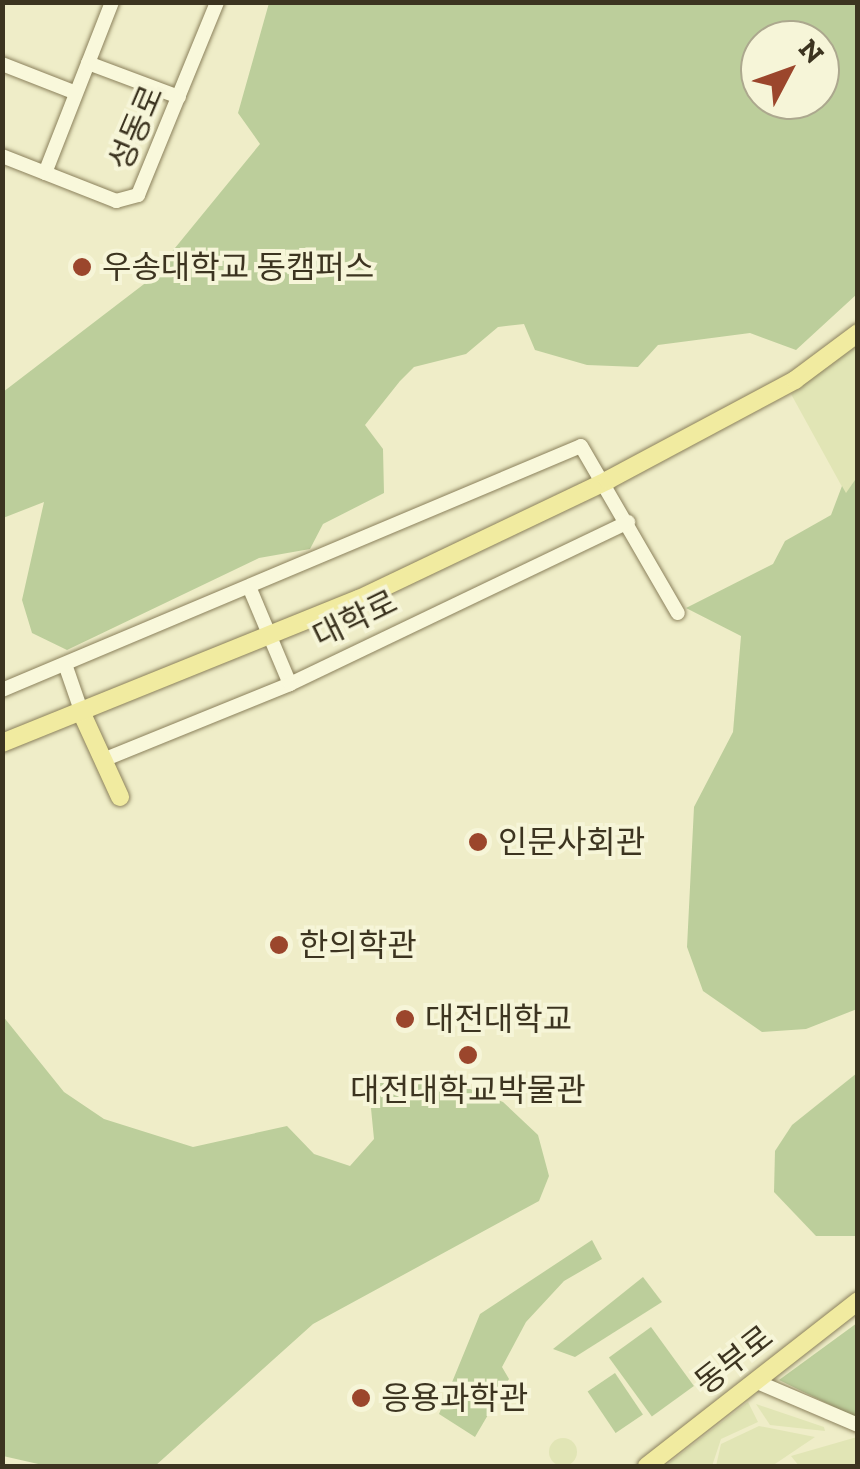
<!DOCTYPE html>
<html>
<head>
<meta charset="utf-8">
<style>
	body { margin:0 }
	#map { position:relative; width:860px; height:1469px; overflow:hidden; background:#efedc8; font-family:"Zilla Slab","Noto Sans KR",serif }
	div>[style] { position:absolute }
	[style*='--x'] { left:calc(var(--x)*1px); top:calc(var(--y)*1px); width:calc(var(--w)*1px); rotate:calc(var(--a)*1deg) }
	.farmland>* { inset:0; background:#e1e5b5 }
	.round { border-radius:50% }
	.green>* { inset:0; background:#bcce9b; transform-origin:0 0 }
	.roads { filter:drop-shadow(0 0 2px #8b815c) drop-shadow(0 0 2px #8b815c) }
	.minor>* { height:14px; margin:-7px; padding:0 7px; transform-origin:7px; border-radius:7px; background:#f9f8db }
	.major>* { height:18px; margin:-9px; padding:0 9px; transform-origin:9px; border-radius:9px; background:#f1eba0 }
	.dots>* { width:28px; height:28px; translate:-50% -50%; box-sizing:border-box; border:5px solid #f6f5d8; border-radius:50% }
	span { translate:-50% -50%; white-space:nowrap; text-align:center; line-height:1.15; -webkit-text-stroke:8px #f6f5d8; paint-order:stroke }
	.street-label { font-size:32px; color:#3c3420 }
	.poi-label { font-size:32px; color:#3c3420 }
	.left { translate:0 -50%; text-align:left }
	.frame { position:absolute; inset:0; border:5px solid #3c3420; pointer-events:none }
	.north { position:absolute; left:740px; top:20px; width:100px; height:100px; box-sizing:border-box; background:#f6f5d8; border:2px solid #aca88e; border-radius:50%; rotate:49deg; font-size:28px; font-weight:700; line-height:40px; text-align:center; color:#3c3420 }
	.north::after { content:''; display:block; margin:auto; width:35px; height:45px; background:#9b462c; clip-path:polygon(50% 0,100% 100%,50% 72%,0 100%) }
</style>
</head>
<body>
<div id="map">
	<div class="farmland">
		<i style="clip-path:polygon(857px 341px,857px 477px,846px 494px,791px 394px)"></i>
		<i style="clip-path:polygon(748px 1402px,758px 1422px,721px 1439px,712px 1466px,665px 1466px)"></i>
		<i style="clip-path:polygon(756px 1404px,824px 1427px,825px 1431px,770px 1425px)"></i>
		<i style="clip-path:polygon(759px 1426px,815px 1437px,772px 1466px,716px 1466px,721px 1444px)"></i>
		<i style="clip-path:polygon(857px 1437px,857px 1466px,799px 1466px,791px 1456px)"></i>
		<i class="round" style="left:549px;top:1438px;width:28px;height:28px"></i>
	</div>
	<div class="green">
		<i style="clip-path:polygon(evenodd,269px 3px,857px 3px,857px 294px,796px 350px,750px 333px,658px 345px,638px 367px,587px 365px,535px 350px,524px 324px,498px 327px,466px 354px,414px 367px,400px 381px,365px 425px,383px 449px,384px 493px,323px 524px,310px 549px,259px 558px,67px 650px,32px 633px,22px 600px,44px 502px,3px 518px,3px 392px,148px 281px,260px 144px,238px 113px,269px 3px,820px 40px,820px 100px,760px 100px,760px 40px,820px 40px)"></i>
		<i style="clip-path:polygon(857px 477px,857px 1009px,806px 1029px,762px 1032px,703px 991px,687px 947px,694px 807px,733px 732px,741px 636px,686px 608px,773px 564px,785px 541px,831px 515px,842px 486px,846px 493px)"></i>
		<i style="clip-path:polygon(2px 1015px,64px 1092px,104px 1119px,193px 1147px,287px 1126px,314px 1154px,350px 1166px,374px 1139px,369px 1088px,392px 1077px,455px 1083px,503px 1102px,538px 1135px,549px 1176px,539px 1201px,313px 1324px,155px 1466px,47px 1466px,3px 1456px)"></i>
		<i style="clip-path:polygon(857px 1073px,857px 1236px,816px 1236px,774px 1192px,775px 1151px,792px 1125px)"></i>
		<i style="clip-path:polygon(592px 1240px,602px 1259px,564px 1281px,526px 1322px,502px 1367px,509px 1379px,475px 1437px,439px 1414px,480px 1314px)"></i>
		<i style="clip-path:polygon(643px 1277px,662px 1302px,575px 1357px,553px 1349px)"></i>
		<i style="clip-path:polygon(857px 1323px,857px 1418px,779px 1380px)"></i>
		<i style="left:651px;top:1327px;width:73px;height:52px;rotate:54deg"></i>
		<i style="left:615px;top:1373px;width:50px;height:33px;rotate:56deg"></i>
	</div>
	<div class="roads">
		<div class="minor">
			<i style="--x:88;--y:63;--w:97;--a:20.5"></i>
			<i style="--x:2;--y:64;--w:79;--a:21.4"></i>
			<i style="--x:2;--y:156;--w:123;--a:21.5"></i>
			<i style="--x:116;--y:201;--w:23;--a:-15"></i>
			<i style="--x:138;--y:195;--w:209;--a:-67.7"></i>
			<i style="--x:45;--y:173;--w:184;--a:-68.6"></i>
			<i style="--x:250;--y:589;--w:103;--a:67.2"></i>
			<i style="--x:66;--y:667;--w:52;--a:70.9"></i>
			<i style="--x:2;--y:690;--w:628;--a:-22.85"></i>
			<i style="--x:581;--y:446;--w:193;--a:59.9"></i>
			<i style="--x:103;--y:760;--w:202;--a:-22.1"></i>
			<i style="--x:290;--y:684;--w:375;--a:-25.6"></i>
			<i style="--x:755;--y:1381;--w:112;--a:23.1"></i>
		</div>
		<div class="major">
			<i style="--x:83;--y:716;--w:89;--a:65.4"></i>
			<i style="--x:2;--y:743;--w:385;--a:-22"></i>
			<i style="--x:359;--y:599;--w:276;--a:-25.5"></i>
			<i style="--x:608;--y:480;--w:212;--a:-28.1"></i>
			<i style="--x:795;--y:380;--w:79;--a:-36.7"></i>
			<i style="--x:647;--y:1466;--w:268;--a:-38"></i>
		</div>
	</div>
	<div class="dots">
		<i style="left:82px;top:267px;background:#9b462c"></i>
		<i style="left:478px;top:842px;background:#9b462c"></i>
		<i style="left:279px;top:945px;background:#9b462c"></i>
		<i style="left:405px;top:1019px;background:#9b462c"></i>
		<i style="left:468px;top:1055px;background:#9b462c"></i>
		<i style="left:361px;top:1398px;background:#9b462c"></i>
	</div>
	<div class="street-label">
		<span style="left:136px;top:128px;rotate:-67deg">성동로</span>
		<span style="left:355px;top:619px;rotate:-26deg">대학로</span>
		<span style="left:734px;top:1360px;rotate:-38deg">동부로</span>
	</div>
	<div class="poi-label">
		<span class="left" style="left:102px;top:267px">우송대학교 동캠퍼스</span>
		<span class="left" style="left:498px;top:842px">인문사회관</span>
		<span class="left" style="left:299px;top:945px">한의학관</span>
		<span class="left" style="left:425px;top:1019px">대전대학교</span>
		<span style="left:468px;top:1090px">대전대학교박물관</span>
		<span class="left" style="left:381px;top:1398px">응용과학관</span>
	</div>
	<div class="frame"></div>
	<div class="north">N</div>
</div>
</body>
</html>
